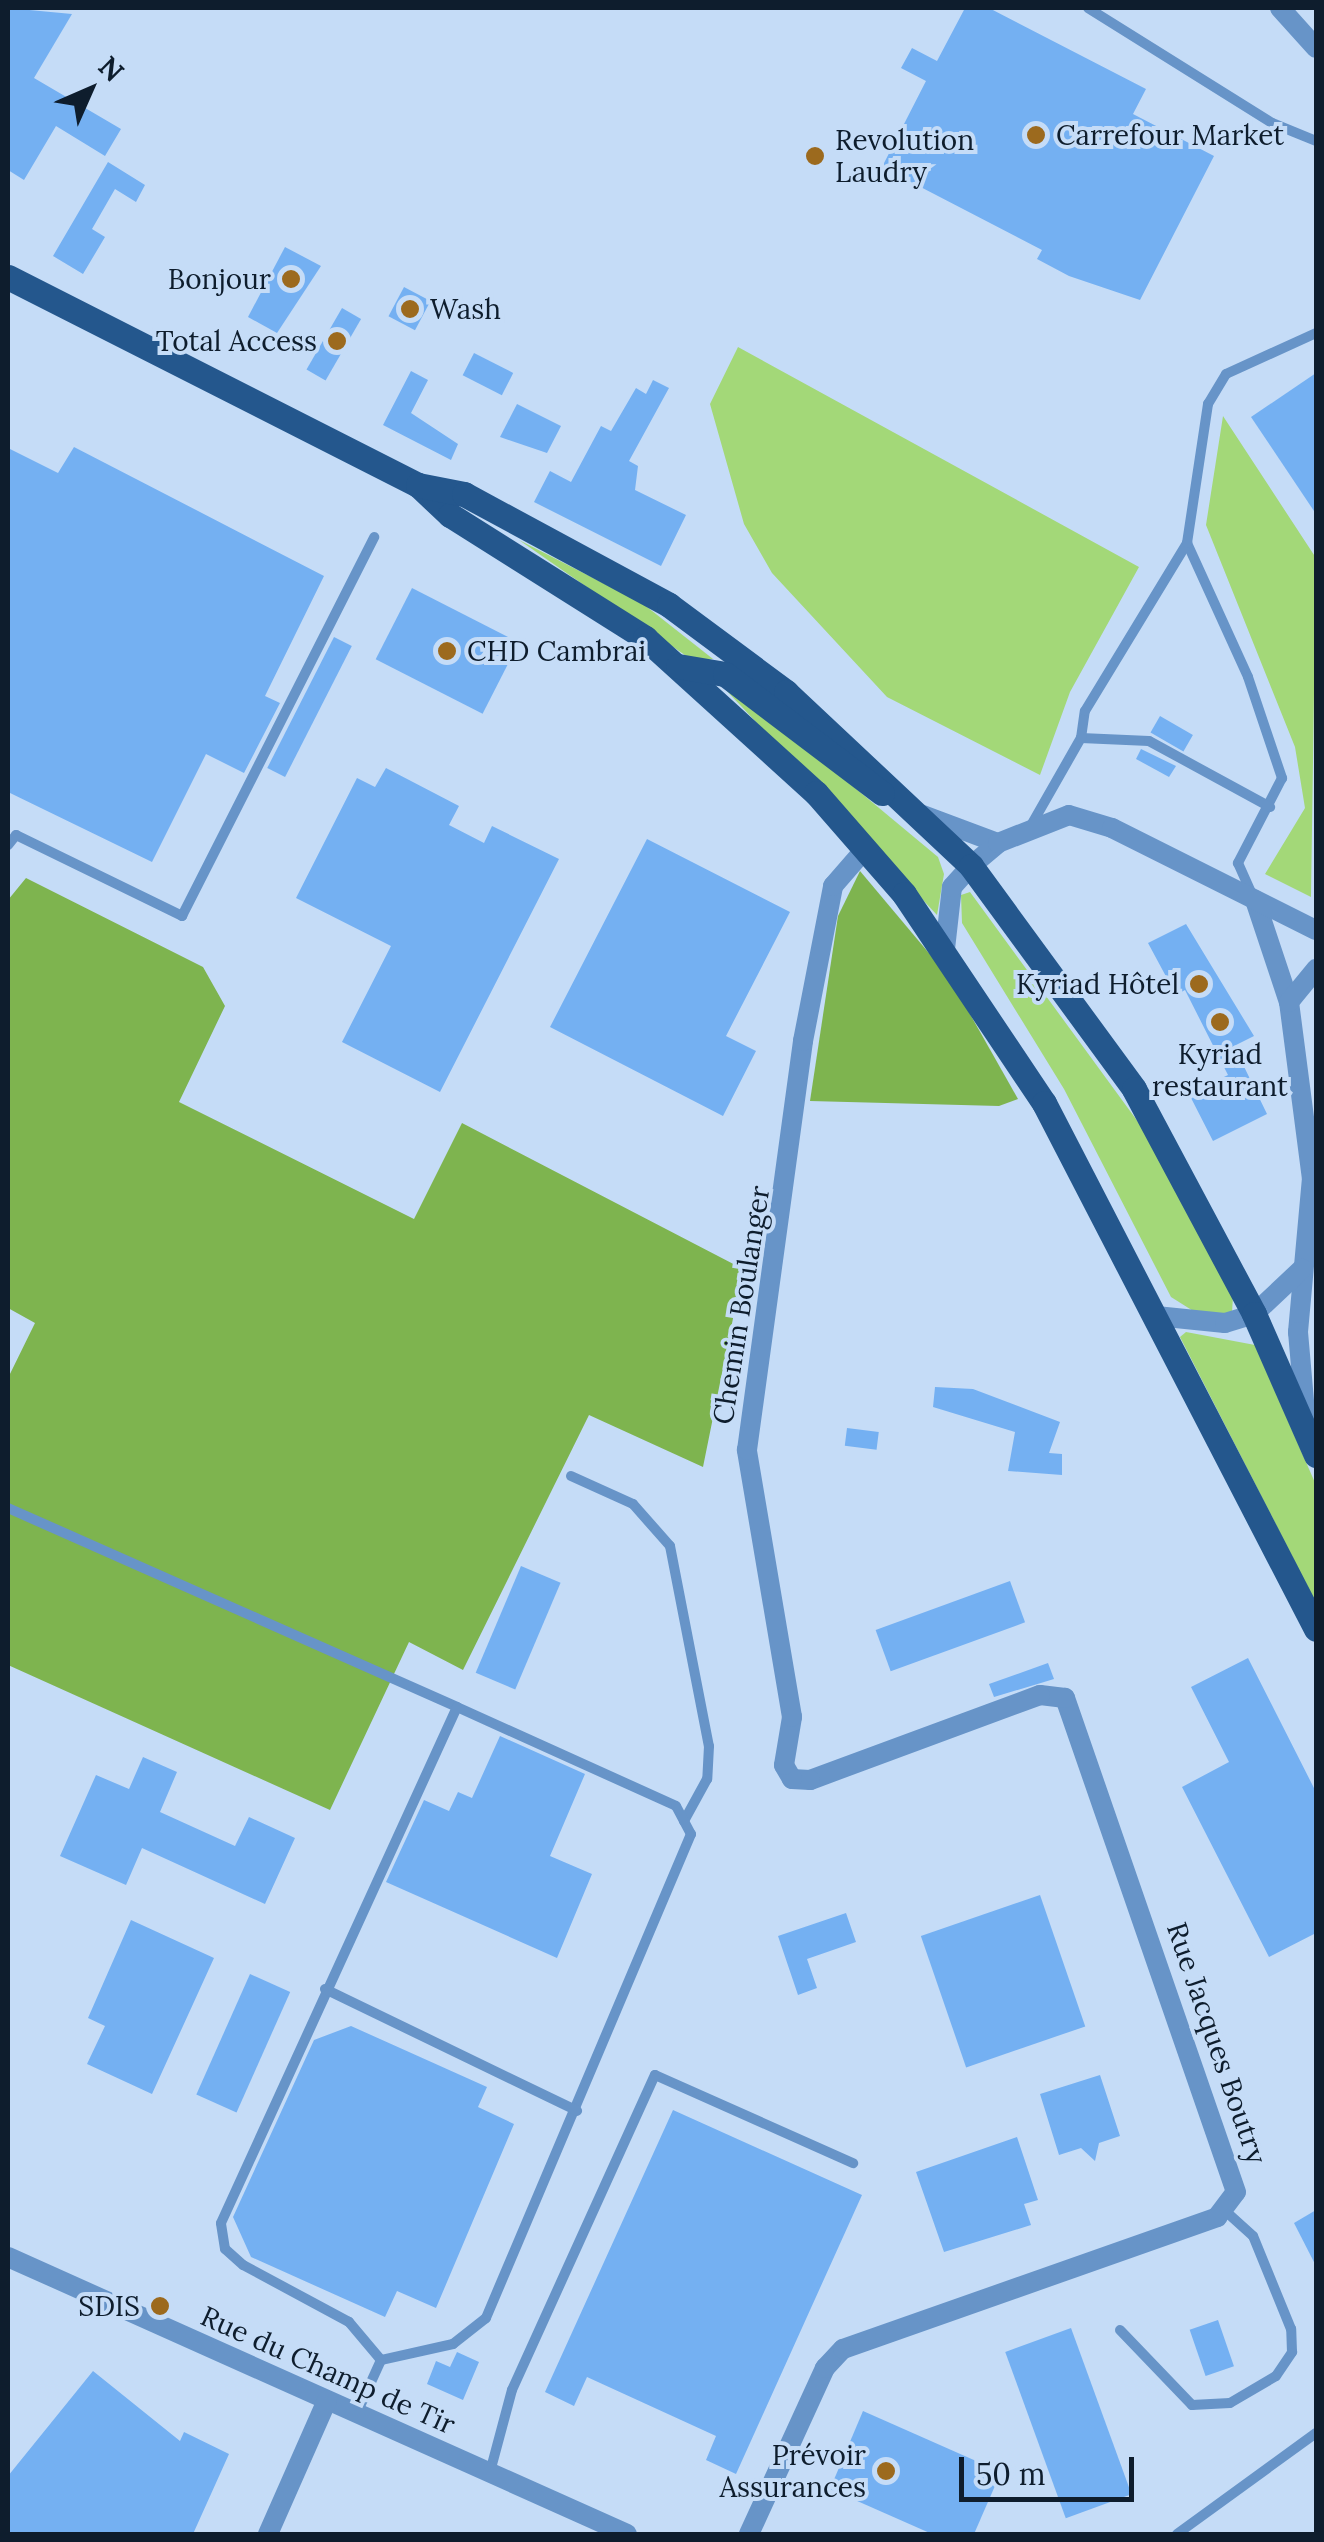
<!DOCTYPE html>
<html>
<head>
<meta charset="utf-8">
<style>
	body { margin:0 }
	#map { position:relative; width:1324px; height:2542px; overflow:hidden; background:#c5dcf7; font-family:Lora,serif }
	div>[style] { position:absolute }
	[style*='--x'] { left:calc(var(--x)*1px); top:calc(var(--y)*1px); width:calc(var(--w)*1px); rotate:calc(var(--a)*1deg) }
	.green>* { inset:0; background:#a3d878 }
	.forest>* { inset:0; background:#7eb44f }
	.building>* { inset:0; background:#74b0f2; transform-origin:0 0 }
	.service>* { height:10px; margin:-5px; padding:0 5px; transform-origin:5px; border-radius:5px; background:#6794c8 }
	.minor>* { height:20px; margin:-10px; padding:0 10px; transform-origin:10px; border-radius:10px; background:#6794c8 }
	.primary>* { height:25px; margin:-12.5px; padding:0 12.5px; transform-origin:12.5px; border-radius:12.5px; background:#24578d }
	.dots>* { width:28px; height:28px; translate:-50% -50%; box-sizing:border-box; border:5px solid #c5dcf7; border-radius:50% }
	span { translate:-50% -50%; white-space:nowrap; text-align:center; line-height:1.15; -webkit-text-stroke:8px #c5dcf7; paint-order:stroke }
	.poi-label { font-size:28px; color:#0e1d2d }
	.left { translate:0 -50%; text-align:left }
	.right { translate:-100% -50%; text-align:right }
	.street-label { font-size:28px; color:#0e1d2d }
	.frame { position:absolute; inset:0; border:10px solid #0e1d2d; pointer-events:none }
	.north { position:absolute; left:40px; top:40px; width:100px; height:100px; -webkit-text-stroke:8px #c5dcf7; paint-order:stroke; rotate:45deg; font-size:28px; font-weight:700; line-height:40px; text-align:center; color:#0e1d2d }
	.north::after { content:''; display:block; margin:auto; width:35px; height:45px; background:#0e1d2d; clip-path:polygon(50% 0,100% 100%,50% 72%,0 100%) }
	.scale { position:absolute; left:959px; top:2457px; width:175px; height:45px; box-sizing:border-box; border:5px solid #0e1d2d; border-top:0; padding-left:12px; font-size:30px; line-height:35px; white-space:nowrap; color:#0e1d2d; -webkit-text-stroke:8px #c5dcf7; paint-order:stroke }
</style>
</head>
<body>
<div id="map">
	<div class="green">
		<i style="clip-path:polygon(738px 347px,1139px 567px,1070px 692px,1040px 775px,887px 697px,772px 573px,744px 524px,710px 404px)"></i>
		<i style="clip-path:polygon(1223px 416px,1316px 558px,1311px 897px,1265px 874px,1305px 808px,1295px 747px,1206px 525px)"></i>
		<i style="clip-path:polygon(519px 540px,642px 603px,713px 659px,692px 660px)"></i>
		<i style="clip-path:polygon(725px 689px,736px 689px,938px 857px,944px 874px,937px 915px)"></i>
		<i style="clip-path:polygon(970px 892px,1141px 1126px,1233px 1296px,1232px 1313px,1198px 1314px,1171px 1297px,1064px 1089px,962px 923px,961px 895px)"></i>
		<i style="clip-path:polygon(1186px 1332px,1255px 1345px,1316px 1485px,1316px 1603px,1180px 1337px)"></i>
	</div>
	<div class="forest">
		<i style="clip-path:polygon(860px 871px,949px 977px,1018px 1099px,999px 1106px,810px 1101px,838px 916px)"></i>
		<i style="clip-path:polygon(26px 878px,203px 967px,225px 1006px,179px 1102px,414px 1219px,462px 1123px,743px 1269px,703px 1467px,589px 1415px,463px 1670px,409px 1642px,330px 1810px,8px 1665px,8px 1378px,35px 1323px,8px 1308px,8px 900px)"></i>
	</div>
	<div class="building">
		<i style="clip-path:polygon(8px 8px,72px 14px,34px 78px,121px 129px,105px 156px,56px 126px,24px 180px,8px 170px)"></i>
		<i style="clip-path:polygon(965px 8px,989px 8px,1146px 89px,1133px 114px,1214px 156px,1140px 300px,1069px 276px,1037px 259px,1042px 250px,882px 167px,926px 81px,901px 68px,912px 48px,937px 61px)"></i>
		<i style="clip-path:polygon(108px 162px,145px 185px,136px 202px,115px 189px,92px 229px,105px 237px,83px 274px,53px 256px)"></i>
		<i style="clip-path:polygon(285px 247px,321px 266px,277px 333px,248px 317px)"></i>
		<i style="left:404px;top:287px;width:30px;height:33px;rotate:28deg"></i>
		<i style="left:342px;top:308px;width:22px;height:71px;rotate:30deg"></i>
		<i style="left:474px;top:353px;width:44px;height:25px;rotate:27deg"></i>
		<i style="clip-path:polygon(411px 371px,428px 380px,411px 413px,458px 444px,451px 460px,383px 425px)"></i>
		<i style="clip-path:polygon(1316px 373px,1316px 514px,1251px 417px)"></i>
		<i style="clip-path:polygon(653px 380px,669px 388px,629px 461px,638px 466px,635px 490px,686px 515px,661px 566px,534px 502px,550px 471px,571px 482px,601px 426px,611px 431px,636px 388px,646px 394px)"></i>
		<i style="clip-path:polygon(517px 404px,561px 426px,547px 453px,500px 437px)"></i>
		<i style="clip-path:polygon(74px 447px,324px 576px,265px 696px,280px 703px,244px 773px,206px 754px,152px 862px,8px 792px,8px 448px,58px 473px)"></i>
		<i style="left:412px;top:588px;width:120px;height:80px;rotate:27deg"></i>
		<i style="left:334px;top:637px;width:20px;height:147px;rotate:27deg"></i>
		<i style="left:1160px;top:716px;width:38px;height:19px;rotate:30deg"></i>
		<i style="clip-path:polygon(1141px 749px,1176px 766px,1169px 777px,1136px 759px)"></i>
		<i style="clip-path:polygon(386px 768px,459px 806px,449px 825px,484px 843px,492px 826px,559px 859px,440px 1092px,342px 1042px,391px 946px,296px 898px,357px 778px,375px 787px)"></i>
		<i style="clip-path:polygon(647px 839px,790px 912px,726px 1036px,756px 1051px,723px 1116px,550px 1027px)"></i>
		<i style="clip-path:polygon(1186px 924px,1254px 1036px,1234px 1046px,1267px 1114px,1213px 1141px,1189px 1094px,1228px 1075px,1185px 990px,1176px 995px,1148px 943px)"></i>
		<i style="clip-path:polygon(935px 1387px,973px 1389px,1060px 1422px,1049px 1453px,1062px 1454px,1062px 1475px,1008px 1471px,1015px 1432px,933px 1407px)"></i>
		<i style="left:847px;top:1428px;width:32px;height:18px;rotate:7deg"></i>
		<i style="left:521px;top:1566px;width:43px;height:116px;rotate:23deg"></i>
		<i style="left:1010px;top:1581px;width:44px;height:143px;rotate:70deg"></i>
		<i style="clip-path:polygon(1248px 1658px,1316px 1792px,1316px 1933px,1269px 1957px,1182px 1787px,1229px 1762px,1191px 1687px)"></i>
		<i style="clip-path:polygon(1048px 1663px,1054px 1679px,994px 1697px,989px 1684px)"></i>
		<i style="clip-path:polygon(500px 1736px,585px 1774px,550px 1856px,592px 1874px,557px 1958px,386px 1882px,424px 1800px,449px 1811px,458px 1792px,472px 1798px)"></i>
		<i style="clip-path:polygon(143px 1757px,177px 1772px,160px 1812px,235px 1846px,249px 1817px,295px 1838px,265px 1904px,142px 1848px,126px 1885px,60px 1856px,96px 1775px,129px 1789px)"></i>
		<i style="left:1040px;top:1895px;width:139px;height:126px;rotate:71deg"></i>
		<i style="clip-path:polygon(846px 1913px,856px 1942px,807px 1959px,817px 1988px,798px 1995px,778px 1936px)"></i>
		<i style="clip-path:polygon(131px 1920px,214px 1958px,152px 2094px,87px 2064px,105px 2026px,88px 2018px)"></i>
		<i style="left:250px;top:1974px;width:44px;height:132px;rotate:24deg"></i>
		<i style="clip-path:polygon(351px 2026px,487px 2087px,478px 2107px,514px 2124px,436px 2308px,397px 2291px,385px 2317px,251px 2257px,233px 2217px,314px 2040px)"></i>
		<i style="clip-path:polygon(1100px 2075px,1120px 2136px,1099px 2143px,1095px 2161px,1081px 2148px,1059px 2155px,1040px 2094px)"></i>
		<i style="clip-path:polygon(673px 2110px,862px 2195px,736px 2474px,706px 2460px,716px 2436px,587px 2377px,574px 2406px,545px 2392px)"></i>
		<i style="clip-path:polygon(1017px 2137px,1038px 2200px,1024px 2204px,1031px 2225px,944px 2252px,916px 2172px)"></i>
		<i style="clip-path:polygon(1316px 2210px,1316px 2266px,1294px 2223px)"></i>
		<i style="left:1218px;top:2320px;width:49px;height:30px;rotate:71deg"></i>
		<i style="left:1071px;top:2328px;width:177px;height:70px;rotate:70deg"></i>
		<i style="clip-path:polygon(457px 2352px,479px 2362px,463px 2400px,427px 2384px,436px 2361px,450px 2367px)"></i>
		<i style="clip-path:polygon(93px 2371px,180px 2441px,184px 2432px,229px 2454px,193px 2534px,8px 2534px,8px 2476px)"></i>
		<i style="clip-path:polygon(863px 2411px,1001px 2472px,974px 2534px,932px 2534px,830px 2489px)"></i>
	</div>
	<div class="service">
		<i style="--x:1088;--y:8;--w:217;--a:32"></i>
		<i style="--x:1272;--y:123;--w:48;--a:22.2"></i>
		<i style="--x:1187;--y:543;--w:147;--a:65.5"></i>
		<i style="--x:1248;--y:677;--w:107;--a:71.4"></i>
		<i style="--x:1282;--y:778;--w:96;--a:117.4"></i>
		<i style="--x:1238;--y:863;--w:34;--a:66"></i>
		<i style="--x:1081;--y:738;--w:68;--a:2.5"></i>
		<i style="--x:1149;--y:741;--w:138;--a:28.6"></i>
		<i style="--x:1029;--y:829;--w:105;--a:-60.3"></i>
		<i style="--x:1081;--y:738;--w:27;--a:-82"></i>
		<i style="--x:1085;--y:711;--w:197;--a:-58.7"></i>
		<i style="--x:1187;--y:543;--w:141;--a:-81.4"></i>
		<i style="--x:1208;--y:404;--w:35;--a:-59"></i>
		<i style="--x:1226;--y:374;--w:99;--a:-24.5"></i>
		<i style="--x:8;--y:845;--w:13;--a:-51"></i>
		<i style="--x:16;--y:835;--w:185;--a:26"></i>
		<i style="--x:182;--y:916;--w:425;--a:-63.1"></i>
		<i style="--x:571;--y:1476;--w:68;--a:24.3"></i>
		<i style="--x:633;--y:1504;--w:56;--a:48.6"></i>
		<i style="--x:670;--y:1546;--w:204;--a:79"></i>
		<i style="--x:709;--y:1746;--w:33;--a:93"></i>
		<i style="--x:707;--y:1779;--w:48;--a:118.7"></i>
		<i style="--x:8;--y:1508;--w:491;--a:23.9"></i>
		<i style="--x:457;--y:1707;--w:240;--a:24.3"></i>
		<i style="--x:676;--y:1806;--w:32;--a:62"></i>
		<i style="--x:691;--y:1834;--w:526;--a:112.96"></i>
		<i style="--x:486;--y:2318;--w:42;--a:141.8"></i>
		<i style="--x:453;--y:2344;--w:74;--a:167.5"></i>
		<i style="--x:381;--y:2360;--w:50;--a:-130.1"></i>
		<i style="--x:349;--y:2322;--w:120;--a:-151.7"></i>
		<i style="--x:243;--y:2265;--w:24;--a:-138"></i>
		<i style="--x:225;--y:2249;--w:26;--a:-99"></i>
		<i style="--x:221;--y:2223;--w:567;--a:-65.42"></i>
		<i style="--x:325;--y:1989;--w:280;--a:25.8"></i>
		<i style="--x:1120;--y:2330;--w:104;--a:46.2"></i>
		<i style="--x:1192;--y:2405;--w:38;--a:-3"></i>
		<i style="--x:1230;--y:2403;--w:53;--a:-30.4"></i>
		<i style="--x:1276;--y:2376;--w:29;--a:-56"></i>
		<i style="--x:1292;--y:2352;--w:23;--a:-92"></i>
		<i style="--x:1291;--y:2329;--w:100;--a:-112.2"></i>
		<i style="--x:1253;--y:2236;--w:38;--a:-138"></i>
		<i style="--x:357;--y:2413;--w:58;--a:-65.6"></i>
		<i style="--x:490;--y:2472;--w:85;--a:-75"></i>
		<i style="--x:512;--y:2390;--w:346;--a:-65.6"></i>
		<i style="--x:655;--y:2075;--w:217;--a:24"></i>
		<i style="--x:1177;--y:2534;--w:172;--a:-36"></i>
	</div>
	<div class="minor">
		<i style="--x:1280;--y:8;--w:54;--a:48"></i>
		<i style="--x:923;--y:815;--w:80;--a:20.5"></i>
		<i style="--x:1255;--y:900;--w:108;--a:71.6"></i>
		<i style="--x:1289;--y:1002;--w:177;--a:82.6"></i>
		<i style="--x:1312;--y:1178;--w:155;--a:95.2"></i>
		<i style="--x:1298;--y:1332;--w:91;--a:85"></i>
		<i style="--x:945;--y:949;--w:62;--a:-83.6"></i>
		<i style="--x:952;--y:887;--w:28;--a:-48"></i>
		<i style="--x:971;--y:866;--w:35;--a:-40"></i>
		<i style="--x:998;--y:843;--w:76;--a:-21.5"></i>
		<i style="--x:1069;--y:815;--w:45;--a:16.8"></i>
		<i style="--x:1112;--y:828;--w:228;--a:26.6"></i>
		<i style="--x:1289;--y:1002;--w:43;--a:-50.7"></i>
		<i style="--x:1156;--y:1316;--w:69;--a:5.8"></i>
		<i style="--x:1225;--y:1323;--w:30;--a:-17"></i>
		<i style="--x:1254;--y:1314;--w:66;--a:-43.2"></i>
		<i style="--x:8;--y:2257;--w:678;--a:24.11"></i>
		<i style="--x:268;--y:2534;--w:146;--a:-66.2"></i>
		<i style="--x:749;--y:2534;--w:183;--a:-65.4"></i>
		<i style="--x:825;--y:2368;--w:26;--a:-47"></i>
		<i style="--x:843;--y:2349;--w:397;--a:-19.4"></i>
		<i style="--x:1217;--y:2217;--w:31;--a:-53"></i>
		<i style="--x:1236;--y:2192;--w:523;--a:-109.09"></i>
		<i style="--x:1065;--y:1698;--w:25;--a:-173"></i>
		<i style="--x:1040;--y:1695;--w:245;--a:159.7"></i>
		<i style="--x:810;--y:1780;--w:18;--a:-177"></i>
		<i style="--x:792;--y:1779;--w:16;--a:-120"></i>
		<i style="--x:784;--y:1765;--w:49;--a:-80.5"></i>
		<i style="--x:792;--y:1717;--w:271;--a:-99.6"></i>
		<i style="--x:747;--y:1450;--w:413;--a:-82.2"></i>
		<i style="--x:803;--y:1041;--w:158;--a:-79"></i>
		<i style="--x:833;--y:886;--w:50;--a:-49"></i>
	</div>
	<div class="primary">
		<i style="--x:8;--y:277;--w:460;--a:26.9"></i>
		<i style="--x:418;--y:485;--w:44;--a:43.2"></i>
		<i style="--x:450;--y:515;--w:231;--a:32.2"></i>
		<i style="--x:645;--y:638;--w:231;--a:42.2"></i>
		<i style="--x:816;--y:793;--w:134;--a:48.9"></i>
		<i style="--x:904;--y:894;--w:252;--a:56.2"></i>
		<i style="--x:1044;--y:1103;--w:592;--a:62.66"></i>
		<i style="--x:418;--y:485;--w:47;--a:11.1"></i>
		<i style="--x:464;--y:494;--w:233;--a:28.4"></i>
		<i style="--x:669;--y:605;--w:146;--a:36.6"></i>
		<i style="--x:786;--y:692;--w:254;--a:43.2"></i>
		<i style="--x:971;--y:866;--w:276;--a:53.8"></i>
		<i style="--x:1134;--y:1089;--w:255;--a:61.9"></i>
		<i style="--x:1254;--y:1314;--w:154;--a:66.3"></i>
		<i style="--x:678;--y:666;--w:48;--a:9.7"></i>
		<i style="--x:725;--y:674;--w:197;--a:37.2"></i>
	</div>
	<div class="dots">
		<i style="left:1036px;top:135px;background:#9c6a1e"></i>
		<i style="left:815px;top:156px;background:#9c6a1e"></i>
		<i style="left:291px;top:279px;background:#9c6a1e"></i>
		<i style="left:410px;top:309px;background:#9c6a1e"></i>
		<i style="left:337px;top:341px;background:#9c6a1e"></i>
		<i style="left:447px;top:651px;background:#9c6a1e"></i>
		<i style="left:1199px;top:984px;background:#9c6a1e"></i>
		<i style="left:1220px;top:1022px;background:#9c6a1e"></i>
		<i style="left:160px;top:2306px;background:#9c6a1e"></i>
		<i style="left:886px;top:2471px;background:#9c6a1e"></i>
	</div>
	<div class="poi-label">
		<span class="left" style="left:1056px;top:135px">Carrefour Market</span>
		<span class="left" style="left:835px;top:156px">Revolution<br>Laudry</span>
		<span class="right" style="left:271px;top:279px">Bonjour</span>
		<span class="left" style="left:430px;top:309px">Wash</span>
		<span class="right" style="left:317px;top:341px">Total Access</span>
		<span class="left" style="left:467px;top:651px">CHD Cambrai</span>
		<span class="right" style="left:1179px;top:984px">Kyriad Hôtel</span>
		<span style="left:1220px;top:1070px">Kyriad<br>restaurant</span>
		<span class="right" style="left:140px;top:2306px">SDIS</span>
		<span class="right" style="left:866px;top:2471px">Prévoir<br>Assurances</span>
	</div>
	<div class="street-label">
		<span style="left:741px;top:1305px;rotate:-81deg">Chemin Boulanger</span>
		<span style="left:1217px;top:2043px;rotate:71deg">Rue Jacques Boutry</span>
		<span style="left:328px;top:2370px;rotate:24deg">Rue du Champ de Tir</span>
	</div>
	<div class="frame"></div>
	<div class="north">N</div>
	<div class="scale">50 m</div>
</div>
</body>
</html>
